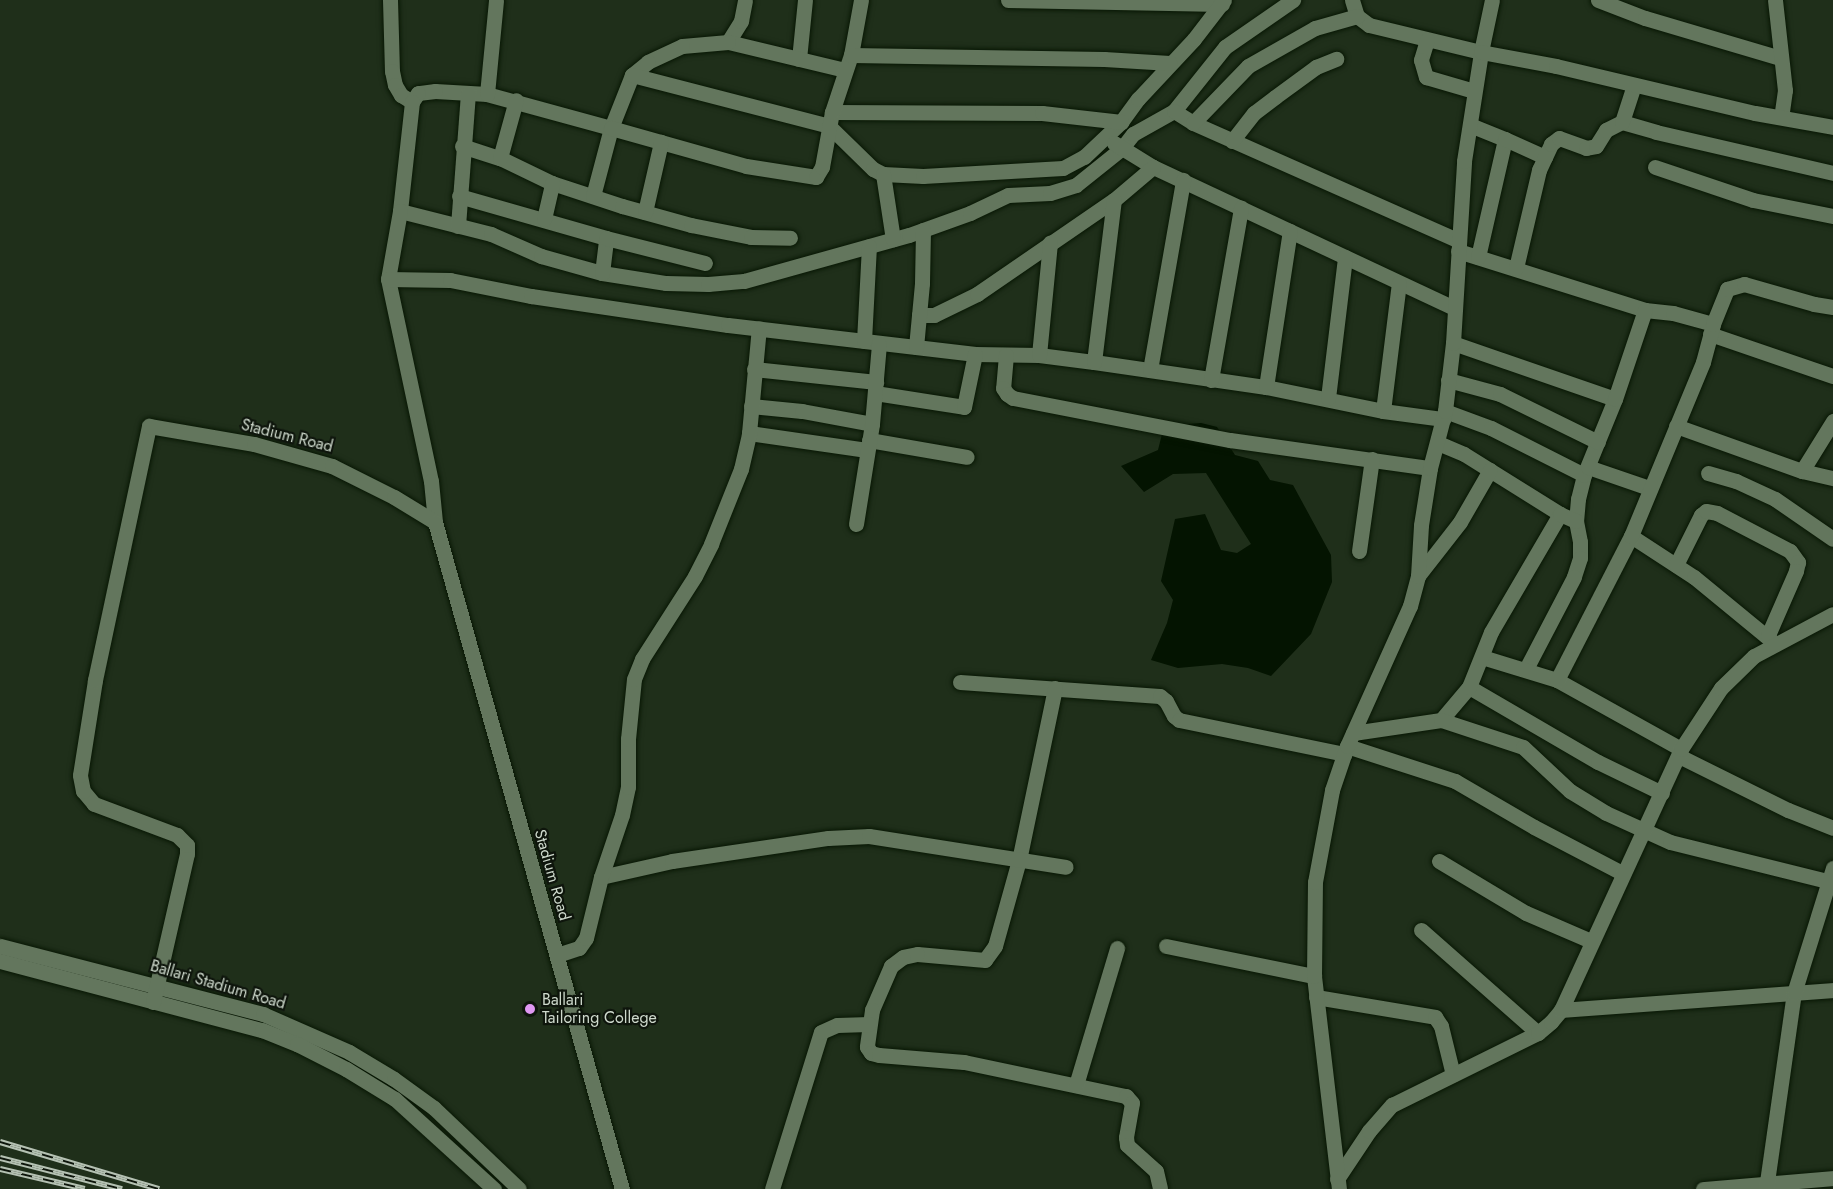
<!DOCTYPE html>
<html>
<head>
<meta charset="utf-8">
<style>
	body { margin:0 }
	#map { position:relative; width:1833px; height:1189px; overflow:hidden; background:#1f2f1a; font-family:Jost,sans-serif }
	div>[style] { position:absolute }
	[style*='--x'] { left:calc(var(--x)*1px); top:calc(var(--y)*1px); width:calc(var(--w)*1px); rotate:calc(var(--a)*1deg) }
	.water>* { inset:0; background:#041401 }
	.roads { filter:drop-shadow(0 0 2px #081704) drop-shadow(0 0 2px #081704) }
	.minor>* { height:15px; margin:-7.5px; padding:0 7.5px; transform-origin:7.5px; border-radius:7.5px; background:#63765d }
	.rail>* { height:6px; margin-top:-3px; transform-origin:0; background:repeating-linear-gradient(90deg,#0e150c 0 11px,#b5c1b3 0 22px); box-sizing:border-box; border-block:2px solid #b5c1b3 }
	.dots>* { width:16px; height:16px; translate:-50% -50%; box-sizing:border-box; border:3px solid #0e150c; border-radius:50% }
	span { translate:-50% -50%; white-space:nowrap; text-align:center; line-height:1.15; -webkit-text-stroke:4.5px #0e150c; paint-order:stroke }
	.street-label { font-size:16px; color:#ced9cc }
	.poi-label { font-size:16px; color:#ced9cc }
	.left { translate:0 -50%; text-align:left }
</style>
</head>
<body>
<div id="map">
	<div class="water">
		<i style="clip-path:polygon(1201px 423px,1217px 427px,1235px 455px,1258px 461px,1270px 480px,1293px 485px,1331px 555px,1332px 582px,1311px 634px,1271px 676px,1248px 668px,1222px 664px,1178px 668px,1151px 660px,1167px 623px,1173px 600px,1161px 581px,1175px 519px,1205px 514px,1221px 550px,1237px 553px,1251px 544px,1206px 473px,1173px 474px,1144px 492px,1121px 466px,1158px 450px,1162px 434px,1176px 425px)"></i>
	</div>
	<div class="roads">
		<div class="minor">
			<i style="--x:390;--y:0;--w:71;--a:88.4"></i>
			<i style="--x:392;--y:71;--w:14;--a:78"></i>
			<i style="--x:395;--y:85;--w:12;--a:59"></i>
			<i style="--x:401;--y:95;--w:13;--a:32"></i>
			<i style="--x:1008;--y:0;--w:214;--a:1.1"></i>
			<i style="--x:1352;--y:0;--w:17;--a:73"></i>
			<i style="--x:1357;--y:16;--w:15;--a:37"></i>
			<i style="--x:1369;--y:25;--w:115;--a:13.6"></i>
			<i style="--x:1481;--y:52;--w:53;--a:-78.1"></i>
			<i style="--x:1598;--y:0;--w:50;--a:21"></i>
			<i style="--x:1645;--y:18;--w:141;--a:16.5"></i>
			<i style="--x:1775;--y:0;--w:91;--a:83.7"></i>
			<i style="--x:1785;--y:90;--w:27;--a:98"></i>
			<i style="--x:1427;--y:40;--w:21;--a:107"></i>
			<i style="--x:1421;--y:60;--w:18;--a:74"></i>
			<i style="--x:1426;--y:77;--w:50;--a:16.3"></i>
			<i style="--x:728;--y:42;--w:25;--a:-58"></i>
			<i style="--x:741;--y:21;--w:21;--a:-79"></i>
			<i style="--x:851;--y:55;--w:56;--a:-79.7"></i>
			<i style="--x:799;--y:59;--w:59;--a:-84.2"></i>
			<i style="--x:845;--y:70;--w:120;--a:-166.5"></i>
			<i style="--x:728;--y:42;--w:46;--a:175"></i>
			<i style="--x:682;--y:46;--w:38;--a:155"></i>
			<i style="--x:648;--y:62;--w:21;--a:141"></i>
			<i style="--x:632;--y:75;--w:57;--a:111.6"></i>
			<i style="--x:611;--y:128;--w:129;--a:-164.7"></i>
			<i style="--x:487;--y:94;--w:52;--a:-176.7"></i>
			<i style="--x:435;--y:91;--w:17;--a:173"></i>
			<i style="--x:418;--y:93;--w:11;--a:124"></i>
			<i style="--x:412;--y:102;--w:110;--a:96.3"></i>
			<i style="--x:400;--y:211;--w:94;--a:14.2"></i>
			<i style="--x:491;--y:234;--w:55;--a:23.7"></i>
			<i style="--x:541;--y:256;--w:63;--a:15.6"></i>
			<i style="--x:602;--y:273;--w:65;--a:8.9"></i>
			<i style="--x:666;--y:283;--w:42;--a:1.4"></i>
			<i style="--x:708;--y:284;--w:36;--a:-5"></i>
			<i style="--x:744;--y:281;--w:171;--a:-15.6"></i>
			<i style="--x:909;--y:235;--w:65;--a:-19.8"></i>
			<i style="--x:970;--y:213;--w:42;--a:-25.3"></i>
			<i style="--x:1008;--y:195;--w:42;--a:-2.7"></i>
			<i style="--x:1050;--y:193;--w:27;--a:-17"></i>
			<i style="--x:1076;--y:185;--w:59;--a:-38.8"></i>
			<i style="--x:1122;--y:148;--w:18;--a:-52"></i>
			<i style="--x:1133;--y:134;--w:47;--a:-29.3"></i>
			<i style="--x:1174;--y:111;--w:82;--a:-51.4"></i>
			<i style="--x:1225;--y:47;--w:83;--a:-34.7"></i>
			<i style="--x:632;--y:75;--w:203;--a:14.5"></i>
			<i style="--x:829;--y:126;--w:62;--a:44.3"></i>
			<i style="--x:873;--y:169;--w:11;--a:27"></i>
			<i style="--x:883;--y:174;--w:40;--a:2.9"></i>
			<i style="--x:923;--y:176;--w:140;--a:-3.3"></i>
			<i style="--x:1063;--y:168;--w:24;--a:-28"></i>
			<i style="--x:1084;--y:157;--w:51;--a:-43.4"></i>
			<i style="--x:1121;--y:122;--w:29;--a:-54"></i>
			<i style="--x:1138;--y:99;--w:82;--a:-47"></i>
			<i style="--x:1194;--y:39;--w:49;--a:-52.4"></i>
			<i style="--x:487;--y:94;--w:94;--a:-84.5"></i>
			<i style="--x:1174;--y:111;--w:22;--a:32"></i>
			<i style="--x:1193;--y:123;--w:291;--a:23.9"></i>
			<i style="--x:832;--y:112;--w:210;--a:0.3"></i>
			<i style="--x:1042;--y:113;--w:80;--a:6.5"></i>
			<i style="--x:1622;--y:122;--w:35;--a:16"></i>
			<i style="--x:1656;--y:132;--w:182;--a:13"></i>
			<i style="--x:1193;--y:123;--w:79;--a:-46"></i>
			<i style="--x:1248;--y:66;--w:77;--a:-29.6"></i>
			<i style="--x:1315;--y:28;--w:44;--a:-15.9"></i>
			<i style="--x:1470;--y:125;--w:38;--a:22"></i>
			<i style="--x:1232;--y:141;--w:36;--a:-52"></i>
			<i style="--x:1254;--y:113;--w:26;--a:-37"></i>
			<i style="--x:1275;--y:97;--w:51;--a:-36.2"></i>
			<i style="--x:1316;--y:67;--w:22;--a:-22"></i>
			<i style="--x:1114;--y:143;--w:46;--a:31.6"></i>
			<i style="--x:1153;--y:167;--w:332;--a:25.1"></i>
			<i style="--x:462;--y:146;--w:40;--a:18"></i>
			<i style="--x:500;--y:158;--w:58;--a:25.7"></i>
			<i style="--x:552;--y:183;--w:74;--a:18.2"></i>
			<i style="--x:622;--y:206;--w:72;--a:15.4"></i>
			<i style="--x:691;--y:225;--w:61;--a:11.3"></i>
			<i style="--x:751;--y:237;--w:39;--a:1"></i>
			<i style="--x:500;--y:158;--w:60;--a:-74.6"></i>
			<i style="--x:1655;--y:167;--w:103;--a:18.6"></i>
			<i style="--x:1753;--y:200;--w:82;--a:11.3"></i>
			<i style="--x:883;--y:174;--w:66;--a:81.3"></i>
			<i style="--x:459;--y:196;--w:153;--a:15.9"></i>
			<i style="--x:593;--y:196;--w:70;--a:-75.2"></i>
			<i style="--x:611;--y:128;--w:140;--a:15.7"></i>
			<i style="--x:746;--y:166;--w:71;--a:8.9"></i>
			<i style="--x:816;--y:177;--w:12;--a:-59"></i>
			<i style="--x:822;--y:167;--w:56;--a:-79.7"></i>
			<i style="--x:832;--y:112;--w:60;--a:-71.6"></i>
			<i style="--x:851;--y:55;--w:253;--a:0.9"></i>
			<i style="--x:1104;--y:59;--w:66;--a:3.5"></i>
			<i style="--x:400;--y:211;--w:69;--a:100"></i>
			<i style="--x:388;--y:279;--w:207;--a:78"></i>
			<i style="--x:431;--y:481;--w:41;--a:84.4"></i>
			<i style="--x:645;--y:212;--w:72;--a:-77.1"></i>
			<i style="--x:544;--y:219;--w:37;--a:-77"></i>
			<i style="--x:458;--y:226;--w:133;--a:-85.7"></i>
			<i style="--x:1458;--y:251;--w:196;--a:17.5"></i>
			<i style="--x:1645;--y:310;--w:28;--a:6"></i>
			<i style="--x:1673;--y:313;--w:41;--a:15.4"></i>
			<i style="--x:1478;--y:257;--w:121;--a:-77.1"></i>
			<i style="--x:1505;--y:139;--w:44;--a:24.2"></i>
			<i style="--x:1516;--y:268;--w:101;--a:-76.8"></i>
			<i style="--x:1539;--y:170;--w:29;--a:-65"></i>
			<i style="--x:1551;--y:144;--w:10;--a:-37"></i>
			<i style="--x:1559;--y:138;--w:29;--a:20"></i>
			<i style="--x:1586;--y:148;--w:10;--a:-11"></i>
			<i style="--x:1596;--y:146;--w:19;--a:-58"></i>
			<i style="--x:1606;--y:130;--w:18;--a:-27"></i>
			<i style="--x:1622;--y:122;--w:39;--a:-72"></i>
			<i style="--x:602;--y:273;--w:35;--a:-83"></i>
			<i style="--x:606;--y:238;--w:102;--a:14.2"></i>
			<i style="--x:388;--y:279;--w:62;--a:0.9"></i>
			<i style="--x:450;--y:280;--w:83;--a:11.2"></i>
			<i style="--x:531;--y:296;--w:199;--a:8.4"></i>
			<i style="--x:728;--y:325;--w:249;--a:6.7"></i>
			<i style="--x:975;--y:354;--w:64;--a:0.9"></i>
			<i style="--x:1039;--y:355;--w:55;--a:7.3"></i>
			<i style="--x:1094;--y:362;--w:174;--a:8.3"></i>
			<i style="--x:1266;--y:387;--w:119;--a:11.6"></i>
			<i style="--x:1383;--y:411;--w:61;--a:7.6"></i>
			<i style="--x:919;--y:315;--w:15;--a:0"></i>
			<i style="--x:934;--y:315;--w:48;--a:-26"></i>
			<i style="--x:977;--y:294;--w:166;--a:-34.5"></i>
			<i style="--x:1114;--y:200;--w:51;--a:-40.2"></i>
			<i style="--x:1710;--y:334;--w:130;--a:18.9"></i>
			<i style="--x:864;--y:341;--w:95;--a:-87"></i>
			<i style="--x:1453;--y:343;--w:171;--a:19.1"></i>
			<i style="--x:1615;--y:399;--w:82;--a:112.2"></i>
			<i style="--x:1584;--y:475;--w:25;--a:104"></i>
			<i style="--x:1578;--y:499;--w:22;--a:95"></i>
			<i style="--x:1576;--y:521;--w:21;--a:79"></i>
			<i style="--x:1580;--y:542;--w:16;--a:90"></i>
			<i style="--x:1580;--y:558;--w:20;--a:108"></i>
			<i style="--x:1574;--y:577;--w:104;--a:117.6"></i>
			<i style="--x:916;--y:347;--w:64;--a:-84.6"></i>
			<i style="--x:922;--y:283;--w:53;--a:-88.9"></i>
			<i style="--x:1006;--y:355;--w:33;--a:95"></i>
			<i style="--x:1003;--y:388;--w:7;--a:56"></i>
			<i style="--x:1007;--y:394;--w:7;--a:34"></i>
			<i style="--x:1013;--y:398;--w:221;--a:11"></i>
			<i style="--x:1230;--y:440;--w:202;--a:8"></i>
			<i style="--x:1039;--y:355;--w:113;--a:-84.4"></i>
			<i style="--x:1094;--y:362;--w:163;--a:-83"></i>
			<i style="--x:754;--y:369;--w:123;--a:6.1"></i>
			<i style="--x:1150;--y:370;--w:193;--a:-80.1"></i>
			<i style="--x:1211;--y:380;--w:175;--a:-80.1"></i>
			<i style="--x:1448;--y:380;--w:54;--a:15.1"></i>
			<i style="--x:1500;--y:394;--w:109;--a:26.1"></i>
			<i style="--x:1266;--y:387;--w:158;--a:-81.3"></i>
			<i style="--x:875;--y:393;--w:90;--a:8.9"></i>
			<i style="--x:964;--y:407;--w:54;--a:-78.3"></i>
			<i style="--x:1328;--y:398;--w:142;--a:-83.1"></i>
			<i style="--x:1615;--y:399;--w:94;--a:-71.4"></i>
			<i style="--x:751;--y:406;--w:51;--a:5.6"></i>
			<i style="--x:802;--y:411;--w:71;--a:10.5"></i>
			<i style="--x:1383;--y:411;--w:129;--a:-82.9"></i>
			<i style="--x:1445;--y:411;--w:49;--a:20.3"></i>
			<i style="--x:1491;--y:428;--w:104;--a:26.8"></i>
			<i style="--x:1676;--y:426;--w:134;--a:19.7"></i>
			<i style="--x:1802;--y:471;--w:32;--a:13"></i>
			<i style="--x:749;--y:433;--w:119;--a:8.2"></i>
			<i style="--x:869;--y:440;--w:99;--a:9.8"></i>
			<i style="--x:1438;--y:443;--w:28;--a:23"></i>
			<i style="--x:1464;--y:454;--w:113;--a:32"></i>
			<i style="--x:1588;--y:467;--w:65;--a:19"></i>
			<i style="--x:1802;--y:471;--w:59;--a:-58.2"></i>
			<i style="--x:1708;--y:473;--w:29;--a:16"></i>
			<i style="--x:1736;--y:481;--w:43;--a:24.8"></i>
			<i style="--x:1775;--y:499;--w:70;--a:34.6"></i>
			<i style="--x:856;--y:524;--w:101;--a:-80.9"></i>
			<i style="--x:872;--y:424;--w:80;--a:-85"></i>
			<i style="--x:1631;--y:536;--w:75;--a:33.1"></i>
			<i style="--x:1694;--y:577;--w:102;--a:39.4"></i>
			<i style="--x:1359;--y:551;--w:93;--a:-82"></i>
			<i style="--x:1676;--y:565;--w:56;--a:-63.4"></i>
			<i style="--x:1701;--y:515;--w:6;--a:-39"></i>
			<i style="--x:1706;--y:511;--w:11;--a:10"></i>
			<i style="--x:1717;--y:513;--w:82;--a:27.5"></i>
			<i style="--x:1790;--y:551;--w:14;--a:54"></i>
			<i style="--x:1798;--y:562;--w:9;--a:103"></i>
			<i style="--x:1796;--y:571;--w:70;--a:113.6"></i>
			<i style="--x:1418;--y:576;--w:68;--a:-52.1"></i>
			<i style="--x:1460;--y:522;--w:60;--a:-60"></i>
			<i style="--x:1482;--y:657;--w:78;--a:17"></i>
			<i style="--x:960;--y:682;--w:200;--a:4"></i>
			<i style="--x:1160;--y:696;--w:8;--a:40"></i>
			<i style="--x:1166;--y:701;--w:17;--a:62"></i>
			<i style="--x:1174;--y:716;--w:6;--a:39"></i>
			<i style="--x:1179;--y:720;--w:169;--a:11.6"></i>
			<i style="--x:1469;--y:687;--w:149;--a:30.2"></i>
			<i style="--x:1598;--y:762;--w:71;--a:25.8"></i>
			<i style="--x:1055;--y:688;--w:176;--a:101.8"></i>
			<i style="--x:1019;--y:860;--w:89;--a:105.6"></i>
			<i style="--x:995;--y:946;--w:17;--a:126"></i>
			<i style="--x:985;--y:960;--w:68;--a:-175"></i>
			<i style="--x:917;--y:954;--w:14;--a:168"></i>
			<i style="--x:903;--y:957;--w:15;--a:143"></i>
			<i style="--x:891;--y:966;--w:48;--a:113.4"></i>
			<i style="--x:872;--y:1010;--w:37;--a:98"></i>
			<i style="--x:867;--y:1047;--w:7;--a:56"></i>
			<i style="--x:871;--y:1053;--w:8;--a:14"></i>
			<i style="--x:879;--y:1055;--w:85;--a:4.7"></i>
			<i style="--x:964;--y:1062;--w:166;--a:11.9"></i>
			<i style="--x:1126;--y:1096;--w:9;--a:49"></i>
			<i style="--x:1132;--y:1103;--w:35;--a:100"></i>
			<i style="--x:1126;--y:1137;--w:8;--a:83"></i>
			<i style="--x:1127;--y:1145;--w:39;--a:42"></i>
			<i style="--x:1156;--y:1171;--w:18;--a:77"></i>
			<i style="--x:1441;--y:720;--w:43;--a:-49.7"></i>
			<i style="--x:1469;--y:687;--w:59;--a:-68.2"></i>
			<i style="--x:1491;--y:632;--w:137;--a:-59.7"></i>
			<i style="--x:1560;--y:514;--w:17;--a:24"></i>
			<i style="--x:1353;--y:733;--w:89;--a:-8.4"></i>
			<i style="--x:1441;--y:720;--w:86;--a:18.2"></i>
			<i style="--x:1523;--y:747;--w:64;--a:43.1"></i>
			<i style="--x:1570;--y:791;--w:42;--a:31.4"></i>
			<i style="--x:1606;--y:813;--w:70;--a:24.4"></i>
			<i style="--x:1670;--y:842;--w:163;--a:13.9"></i>
			<i style="--x:1347;--y:746;--w:114;--a:18"></i>
			<i style="--x:1455;--y:781;--w:91;--a:30.2"></i>
			<i style="--x:1534;--y:827;--w:99;--a:27.6"></i>
			<i style="--x:1681;--y:749;--w:142;--a:-150.9"></i>
			<i style="--x:1557;--y:680;--w:162;--a:-62.8"></i>
			<i style="--x:1631;--y:536;--w:188;--a:-67.5"></i>
			<i style="--x:1703;--y:362;--w:39;--a:-75"></i>
			<i style="--x:1713;--y:324;--w:38;--a:-68"></i>
			<i style="--x:1727;--y:289;--w:18;--a:-16"></i>
			<i style="--x:1744;--y:284;--w:73;--a:15.9"></i>
			<i style="--x:1814;--y:304;--w:19;--a:9"></i>
			<i style="--x:1679;--y:756;--w:122;--a:26.4"></i>
			<i style="--x:1788;--y:810;--w:48;--a:21.8"></i>
			<i style="--x:1439;--y:861;--w:101;--a:30.9"></i>
			<i style="--x:1526;--y:913;--w:71;--a:23.3"></i>
			<i style="--x:601;--y:877;--w:73;--a:-12.7"></i>
			<i style="--x:672;--y:861;--w:158;--a:-8.4"></i>
			<i style="--x:828;--y:838;--w:41;--a:-2.8"></i>
			<i style="--x:869;--y:836;--w:199;--a:8.9"></i>
			<i style="--x:1421;--y:930;--w:156;--a:41.4"></i>
			<i style="--x:0;--y:946;--w:272;--a:14.5"></i>
			<i style="--x:263;--y:1014;--w:94;--a:23.8"></i>
			<i style="--x:349;--y:1052;--w:52;--a:31"></i>
			<i style="--x:394;--y:1079;--w:49;--a:35.9"></i>
			<i style="--x:434;--y:1108;--w:117;--a:43.6"></i>
			<i style="--x:1166;--y:946;--w:151;--a:11.5"></i>
			<i style="--x:557;--y:955;--w:23;--a:-18"></i>
			<i style="--x:579;--y:948;--w:12;--a:-55"></i>
			<i style="--x:586;--y:938;--w:63;--a:-76.2"></i>
			<i style="--x:601;--y:877;--w:65;--a:-71.3"></i>
			<i style="--x:622;--y:815;--w:29;--a:-78"></i>
			<i style="--x:628;--y:787;--w:48;--a:-90"></i>
			<i style="--x:628;--y:739;--w:60;--a:-84.3"></i>
			<i style="--x:634;--y:679;--w:22;--a:-68"></i>
			<i style="--x:642;--y:659;--w:98;--a:-57.4"></i>
			<i style="--x:695;--y:576;--w:36;--a:-63"></i>
			<i style="--x:711;--y:544;--w:81;--a:-68.2"></i>
			<i style="--x:741;--y:469;--w:37;--a:-77"></i>
			<i style="--x:749;--y:433;--w:105;--a:-84.6"></i>
			<i style="--x:0;--y:961;--w:271;--a:14.8"></i>
			<i style="--x:262;--y:1030;--w:38;--a:22"></i>
			<i style="--x:297;--y:1044;--w:55;--a:27"></i>
			<i style="--x:346;--y:1069;--w:57;--a:31.5"></i>
			<i style="--x:395;--y:1099;--w:134;--a:42.3"></i>
			<i style="--x:1316;--y:997;--w:121;--a:9.5"></i>
			<i style="--x:1435;--y:1017;--w:11;--a:56"></i>
			<i style="--x:1441;--y:1026;--w:50;--a:76.2"></i>
			<i style="--x:153;--y:1002;--w:152;--a:-77.1"></i>
			<i style="--x:187;--y:854;--w:9;--a:-90"></i>
			<i style="--x:187;--y:845;--w:14;--a:-135"></i>
			<i style="--x:177;--y:835;--w:89;--a:-159.5"></i>
			<i style="--x:94;--y:804;--w:17;--a:-130"></i>
			<i style="--x:83;--y:791;--w:16;--a:-101"></i>
			<i style="--x:80;--y:775;--w:96;--a:-81"></i>
			<i style="--x:95;--y:680;--w:260;--a:-78"></i>
			<i style="--x:149;--y:426;--w:107;--a:9.7"></i>
			<i style="--x:254;--y:444;--w:81;--a:15.8"></i>
			<i style="--x:332;--y:466;--w:69;--a:26.6"></i>
			<i style="--x:394;--y:497;--w:48;--a:31.4"></i>
			<i style="--x:435;--y:522;--w:693;--a:74.34"></i>
			<i style="--x:1561;--y:1010;--w:273;--a:-4.2"></i>
			<i style="--x:1076;--y:1085;--w:143;--a:-73.3"></i>
			<i style="--x:1337;--y:1179;--w:58;--a:-56.3"></i>
			<i style="--x:1369;--y:1131;--w:35;--a:-49"></i>
			<i style="--x:1392;--y:1105;--w:163;--a:-26.3"></i>
			<i style="--x:1538;--y:1033;--w:17;--a:-40"></i>
			<i style="--x:1551;--y:1022;--w:16;--a:-50"></i>
			<i style="--x:1561;--y:1010;--w:287;--a:-65.3"></i>
			<i style="--x:1681;--y:749;--w:73;--a:-56.7"></i>
			<i style="--x:1721;--y:688;--w:46;--a:-44.1"></i>
			<i style="--x:1754;--y:656;--w:89;--a:-28"></i>
			<i style="--x:772;--y:1189;--w:164;--a:-72.7"></i>
			<i style="--x:821;--y:1032;--w:17;--a:-24"></i>
			<i style="--x:837;--y:1025;--w:32;--a:-2"></i>
			<i style="--x:1339;--y:1189;--w:214;--a:-96.7"></i>
			<i style="--x:1314;--y:976;--w:94;--a:-89.4"></i>
			<i style="--x:1315;--y:882;--w:94;--a:-79.5"></i>
			<i style="--x:1332;--y:790;--w:46;--a:-71.2"></i>
			<i style="--x:1347;--y:746;--w:154;--a:-65.8"></i>
			<i style="--x:1410;--y:606;--w:31;--a:-75"></i>
			<i style="--x:1418;--y:576;--w:51;--a:-86.6"></i>
			<i style="--x:1421;--y:525;--w:58;--a:-81"></i>
			<i style="--x:1430;--y:468;--w:59;--a:-75.3"></i>
			<i style="--x:1445;--y:411;--w:68;--a:-83.3"></i>
			<i style="--x:1453;--y:343;--w:182;--a:-86.5"></i>
			<i style="--x:1464;--y:161;--w:110;--a:-81.1"></i>
			<i style="--x:1481;--y:52;--w:76;--a:10.6"></i>
			<i style="--x:1556;--y:66;--w:204;--a:13.3"></i>
			<i style="--x:1755;--y:113;--w:79;--a:10.2"></i>
			<i style="--x:1703;--y:1189;--w:130;--a:-4.8"></i>
			<i style="--x:1766;--y:1189;--w:198;--a:-81.9"></i>
			<i style="--x:1794;--y:993;--w:131;--a:-72.7"></i>
		</div>
	</div>
	<div class="rail">
		<i style="--x:0;--y:1142;--w:166;--a:16.5"></i>
		<i style="--x:0;--y:1158;--w:126;--a:14.3"></i>
		<i style="--x:0;--y:1169;--w:87;--a:13.2"></i>
	</div>
	<div class="dots">
		<i style="left:530px;top:1009px;background:#df98f2"></i>
	</div>
	<div class="street-label">
		<span style="left:287px;top:436px;rotate:14deg">Stadium Road</span>
		<span style="left:552px;top:875px;rotate:74deg">Stadium Road</span>
		<span style="left:218px;top:985px;rotate:16deg">Ballari Stadium Road</span>
	</div>
	<div class="poi-label">
		<span class="left" style="left:542px;top:1009px">Ballari<br>Tailoring College</span>
	</div>
</div>
</body>
</html>
